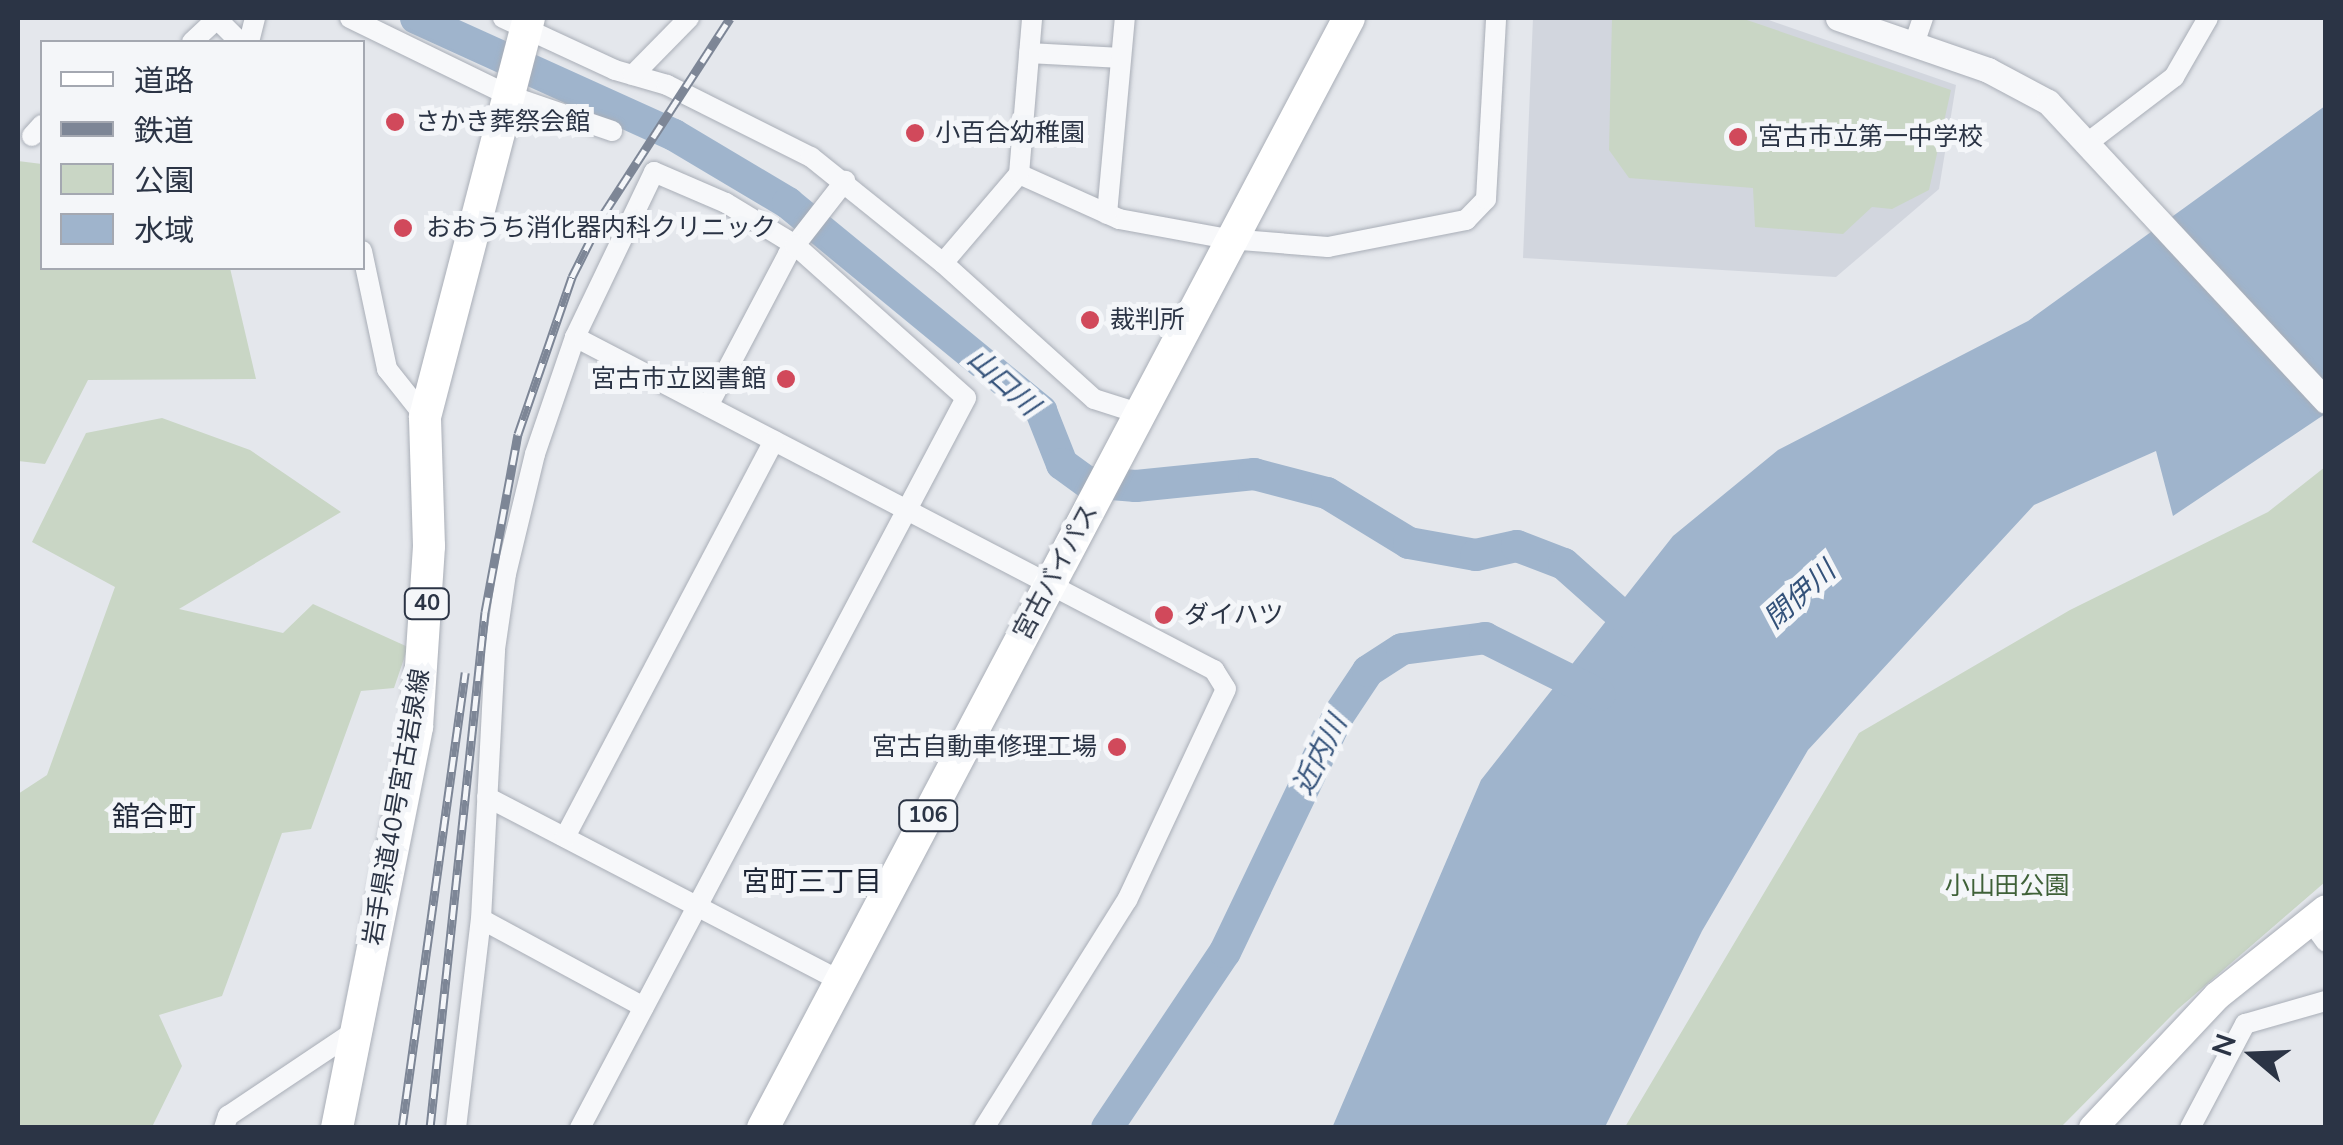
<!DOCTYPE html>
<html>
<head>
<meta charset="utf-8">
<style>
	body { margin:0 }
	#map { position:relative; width:2343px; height:1145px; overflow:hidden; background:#e4e7ec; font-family:"Nunito Sans","Noto Sans JP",sans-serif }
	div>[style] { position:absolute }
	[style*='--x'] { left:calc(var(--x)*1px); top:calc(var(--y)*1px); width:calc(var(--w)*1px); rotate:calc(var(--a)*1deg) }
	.built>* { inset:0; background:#d2d6de }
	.green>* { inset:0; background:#c9d6c5 }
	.water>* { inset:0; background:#9fb4cc }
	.river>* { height:32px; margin:-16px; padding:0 16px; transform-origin:16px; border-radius:16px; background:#9fb4cc }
	.roads { filter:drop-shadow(0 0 2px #a9aeb7) drop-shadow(0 0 2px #a9aeb7) }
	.minor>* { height:20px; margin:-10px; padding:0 10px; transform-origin:10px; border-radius:10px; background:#f7f8fa }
	.tertiary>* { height:25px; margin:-12.5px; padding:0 12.5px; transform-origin:12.5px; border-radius:12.5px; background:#f7f8fa }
	.secondary>* { height:28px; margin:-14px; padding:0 14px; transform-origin:14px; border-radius:14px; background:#fff }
	.primary>* { height:32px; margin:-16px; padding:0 16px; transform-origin:16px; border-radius:16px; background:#fff }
	.trunk>* { height:32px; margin:-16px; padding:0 16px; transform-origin:16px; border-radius:16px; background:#fff }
	.rail>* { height:9px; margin-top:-4.5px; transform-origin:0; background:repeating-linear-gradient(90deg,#f4f6f9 0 15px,#7d8696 0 30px); box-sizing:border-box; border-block:2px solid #7d8696 }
	.dots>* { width:28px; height:28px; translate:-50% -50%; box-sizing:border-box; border:5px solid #f4f6f9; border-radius:50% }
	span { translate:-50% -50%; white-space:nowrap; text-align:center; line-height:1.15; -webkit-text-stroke:10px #f4f6f9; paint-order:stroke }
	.shield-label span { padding:2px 8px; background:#f4f6f9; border:2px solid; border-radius:8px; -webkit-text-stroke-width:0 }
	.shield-label { font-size:22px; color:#2b3445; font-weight:700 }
	.poi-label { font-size:25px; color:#2b3445 }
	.left { translate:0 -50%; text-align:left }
	.right { translate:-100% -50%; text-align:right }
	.street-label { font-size:25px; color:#2b3445 }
	.park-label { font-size:25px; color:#3f6138 }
	.water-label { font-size:28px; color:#34527a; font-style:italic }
	.neighbourhood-label { font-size:28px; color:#1d2536 }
	.frame { position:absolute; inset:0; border:20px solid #2b3445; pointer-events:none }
	.legend { position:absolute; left:40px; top:40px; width:325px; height:230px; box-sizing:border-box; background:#f4f6f9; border:2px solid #a4a8b1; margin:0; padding:12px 18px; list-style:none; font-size:30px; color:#2b3445 }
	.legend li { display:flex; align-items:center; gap:20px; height:50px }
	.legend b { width:50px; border:2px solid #a4a8b1 }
	.north { position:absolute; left:2203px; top:1005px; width:100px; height:100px; -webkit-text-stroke:8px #f4f6f9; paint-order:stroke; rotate:289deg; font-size:28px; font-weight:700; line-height:40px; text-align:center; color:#2b3445 }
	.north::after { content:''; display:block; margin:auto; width:35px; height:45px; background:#2b3445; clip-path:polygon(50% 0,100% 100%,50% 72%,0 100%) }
</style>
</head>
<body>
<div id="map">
	<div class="built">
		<i style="clip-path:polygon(1533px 18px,1763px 18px,1956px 85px,1939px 189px,1836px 277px,1523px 258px)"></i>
	</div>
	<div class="green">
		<i style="clip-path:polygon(1612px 18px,1741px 18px,1951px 90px,1929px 190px,1892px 209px,1872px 207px,1843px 234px,1755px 227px,1753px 188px,1629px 178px,1609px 150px)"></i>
		<i style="clip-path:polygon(18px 161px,42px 164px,42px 268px,230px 268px,256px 379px,88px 380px,45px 464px,18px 461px)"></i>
		<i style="clip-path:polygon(162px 418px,250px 450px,341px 512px,179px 609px,283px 633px,313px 604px,408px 647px,394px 688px,361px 691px,311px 829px,282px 833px,222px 996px,159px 1015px,182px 1066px,152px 1127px,18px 1128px,18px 794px,47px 775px,115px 587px,32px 542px,86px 433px)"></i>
		<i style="clip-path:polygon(2325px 467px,2325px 882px,2178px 1009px,2061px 1127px,1625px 1127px,1859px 733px,2070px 610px,2268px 512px)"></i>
	</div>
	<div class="water">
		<i style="clip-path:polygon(2325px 106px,2325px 414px,2173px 516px,2156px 451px,2034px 505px,1808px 750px,1702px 931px,1605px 1127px,1332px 1128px,1481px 780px,1673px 536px,1778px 450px,2028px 321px)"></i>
	</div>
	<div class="river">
		<i style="--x:416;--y:18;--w:283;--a:24.4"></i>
		<i style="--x:674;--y:135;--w:133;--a:30.8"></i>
		<i style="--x:788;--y:203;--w:328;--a:39.4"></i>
		<i style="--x:1041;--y:411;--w:57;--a:68.4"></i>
		<i style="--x:1062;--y:464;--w:31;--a:36"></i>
		<i style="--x:1087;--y:482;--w:49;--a:4.7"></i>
		<i style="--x:1136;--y:486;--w:119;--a:-5.8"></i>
		<i style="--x:1254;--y:474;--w:75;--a:14.6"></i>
		<i style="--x:1327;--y:493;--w:96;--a:31.4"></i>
		<i style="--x:1409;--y:543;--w:68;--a:10.2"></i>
		<i style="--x:1476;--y:555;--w:42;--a:-12.4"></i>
		<i style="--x:1517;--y:546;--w:50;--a:21"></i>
		<i style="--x:1564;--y:564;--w:110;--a:41.7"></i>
		<i style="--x:1107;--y:1128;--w:212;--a:-56.2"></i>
		<i style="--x:1225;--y:952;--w:262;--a:-64.4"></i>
		<i style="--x:1338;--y:716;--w:54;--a:-56.3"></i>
		<i style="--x:1368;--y:671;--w:40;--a:-32.9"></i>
		<i style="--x:1402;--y:649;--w:84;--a:-7.5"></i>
		<i style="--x:1485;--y:638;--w:128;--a:26.4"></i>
	</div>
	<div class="roads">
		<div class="minor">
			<i style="--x:216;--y:18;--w:34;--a:45"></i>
			<i style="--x:350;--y:18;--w:178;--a:26"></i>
			<i style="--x:510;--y:96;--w:108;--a:18.9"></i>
			<i style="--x:503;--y:18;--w:123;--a:24.9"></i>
			<i style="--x:615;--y:70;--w:54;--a:16.1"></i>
			<i style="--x:667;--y:85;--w:161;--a:26.6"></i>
			<i style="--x:811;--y:157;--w:169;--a:38.8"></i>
			<i style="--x:943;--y:263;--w:203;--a:42"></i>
			<i style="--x:1094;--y:399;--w:49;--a:17.7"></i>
			<i style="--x:192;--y:42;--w:34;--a:-43"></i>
			<i style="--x:249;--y:42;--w:25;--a:-76"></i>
			<i style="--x:1914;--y:44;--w:28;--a:-71"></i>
			<i style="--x:1029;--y:53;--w:92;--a:3.1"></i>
			<i style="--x:633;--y:75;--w:80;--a:-45.5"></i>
			<i style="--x:32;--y:136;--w:15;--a:-48"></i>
			<i style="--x:2090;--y:141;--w:106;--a:-37.3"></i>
			<i style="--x:2174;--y:77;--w:68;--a:-60"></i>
			<i style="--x:1019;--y:174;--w:110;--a:24.2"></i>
			<i style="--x:1119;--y:219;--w:111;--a:10.4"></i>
			<i style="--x:1228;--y:239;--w:100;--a:4.6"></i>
			<i style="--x:1328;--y:247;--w:141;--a:-11.1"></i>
			<i style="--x:1466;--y:220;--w:29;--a:-46"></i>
			<i style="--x:1486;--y:199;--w:181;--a:-86.8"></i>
			<i style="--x:1107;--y:214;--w:197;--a:-84.8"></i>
			<i style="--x:362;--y:251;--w:121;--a:78"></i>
			<i style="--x:387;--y:369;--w:61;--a:51.6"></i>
			<i style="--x:943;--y:263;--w:117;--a:-49.5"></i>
			<i style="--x:1019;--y:174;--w:157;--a:-85.2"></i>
			<i style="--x:575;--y:337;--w:721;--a:27.53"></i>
			<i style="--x:1214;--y:670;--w:22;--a:58"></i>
			<i style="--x:1226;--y:689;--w:233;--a:115.1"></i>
			<i style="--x:1127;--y:900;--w:269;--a:122.1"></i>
			<i style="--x:708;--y:406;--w:172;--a:-62.2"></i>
			<i style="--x:788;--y:254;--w:93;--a:-52"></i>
			<i style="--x:487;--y:797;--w:400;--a:27.5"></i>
			<i style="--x:565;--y:837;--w:448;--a:-62.2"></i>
			<i style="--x:481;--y:919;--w:185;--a:28.4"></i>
			<i style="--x:2310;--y:920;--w:27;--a:54"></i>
			<i style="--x:224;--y:1128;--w:13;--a:-72"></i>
			<i style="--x:228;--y:1116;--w:153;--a:-33.8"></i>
			<i style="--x:456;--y:1128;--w:210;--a:-83.2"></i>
			<i style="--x:481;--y:919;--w:270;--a:-87"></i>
			<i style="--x:495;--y:649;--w:76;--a:-81.7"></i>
			<i style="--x:506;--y:574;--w:123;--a:-76.4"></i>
			<i style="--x:535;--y:454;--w:124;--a:-71.1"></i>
			<i style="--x:575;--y:337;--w:183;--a:-64.4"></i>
			<i style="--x:654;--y:172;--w:78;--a:23.3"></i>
			<i style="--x:726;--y:203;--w:81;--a:31.3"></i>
			<i style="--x:795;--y:245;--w:229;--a:41.8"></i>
			<i style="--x:966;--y:398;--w:826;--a:117.87"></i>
			<i style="--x:2190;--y:1128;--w:118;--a:-62.1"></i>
			<i style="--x:2245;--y:1024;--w:84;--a:-15.9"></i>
		</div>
		<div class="tertiary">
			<i style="--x:1838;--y:18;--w:159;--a:19.1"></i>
			<i style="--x:1988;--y:70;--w:68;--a:28.1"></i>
			<i style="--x:2048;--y:102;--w:408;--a:47.1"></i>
		</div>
		<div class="secondary">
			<i style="--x:2093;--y:1128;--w:181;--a:-46.8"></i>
			<i style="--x:2217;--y:996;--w:139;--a:-38.6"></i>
		</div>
		<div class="primary">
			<i style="--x:337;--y:1128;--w:409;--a:-78.7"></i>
			<i style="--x:417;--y:727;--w:181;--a:-86.2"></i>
			<i style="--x:429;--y:546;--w:129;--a:-91.8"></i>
			<i style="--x:425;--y:417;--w:412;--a:-75.4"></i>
		</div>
		<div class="trunk">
			<i style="--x:763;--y:1128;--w:1255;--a:-62.17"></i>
		</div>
	</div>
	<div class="rail">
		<i style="--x:402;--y:1128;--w:460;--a:-82.1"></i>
		<i style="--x:430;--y:1128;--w:519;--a:-83.92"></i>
		<i style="--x:485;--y:612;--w:181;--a:-79.5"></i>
		<i style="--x:518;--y:434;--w:166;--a:-71"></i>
		<i style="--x:572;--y:277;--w:72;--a:-63.4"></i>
		<i style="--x:604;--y:213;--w:232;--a:-57.1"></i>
	</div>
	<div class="dots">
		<i style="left:395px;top:122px;background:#d1495b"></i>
		<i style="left:915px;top:133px;background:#d1495b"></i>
		<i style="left:1738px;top:137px;background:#d1495b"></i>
		<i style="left:403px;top:228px;background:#d1495b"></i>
		<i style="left:1090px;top:320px;background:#d1495b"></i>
		<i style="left:786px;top:379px;background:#d1495b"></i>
		<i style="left:1164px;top:615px;background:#d1495b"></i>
		<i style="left:1117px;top:747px;background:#d1495b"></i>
	</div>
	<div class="shield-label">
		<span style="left:427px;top:604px">40</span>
		<span style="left:928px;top:816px">106</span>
	</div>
	<div class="poi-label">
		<span class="left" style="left:415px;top:122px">さかき葬祭会館</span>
		<span class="left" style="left:935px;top:133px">小百合幼稚園</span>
		<span class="left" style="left:1758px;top:137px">宮古市立第一中学校</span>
		<span class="left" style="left:426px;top:228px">おおうち消化器内科クリニック</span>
		<span class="left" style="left:1110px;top:320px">裁判所</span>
		<span class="right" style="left:766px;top:379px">宮古市立図書館</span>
		<span class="left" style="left:1184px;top:615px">ダイハツ</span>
		<span class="right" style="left:1097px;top:747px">宮古自動車修理工場</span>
	</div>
	<div class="street-label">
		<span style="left:1056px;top:572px;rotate:-62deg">宮古バイパス</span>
		<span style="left:397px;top:807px;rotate:-80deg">岩手県道40号宮古岩泉線</span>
	</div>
	<div class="park-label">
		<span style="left:2007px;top:886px">小山田公園</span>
	</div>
	<div class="water-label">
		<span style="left:1003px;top:382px;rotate:42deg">山口川</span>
		<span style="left:1800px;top:595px;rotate:-42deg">閉伊川</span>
		<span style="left:1320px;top:755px;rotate:-63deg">近内川</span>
	</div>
	<div class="neighbourhood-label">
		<span style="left:154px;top:817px">舘合町</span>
		<span style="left:812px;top:882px">宮町三丁目</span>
	</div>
	<div class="frame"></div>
	<ul class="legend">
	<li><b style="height:12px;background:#fff"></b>道路</li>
	<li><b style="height:12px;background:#7d8696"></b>鉄道</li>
	<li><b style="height:28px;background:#c9d6c5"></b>公園</li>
	<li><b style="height:28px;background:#9fb4cc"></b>水域</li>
	</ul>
	<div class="north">N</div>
</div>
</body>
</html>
